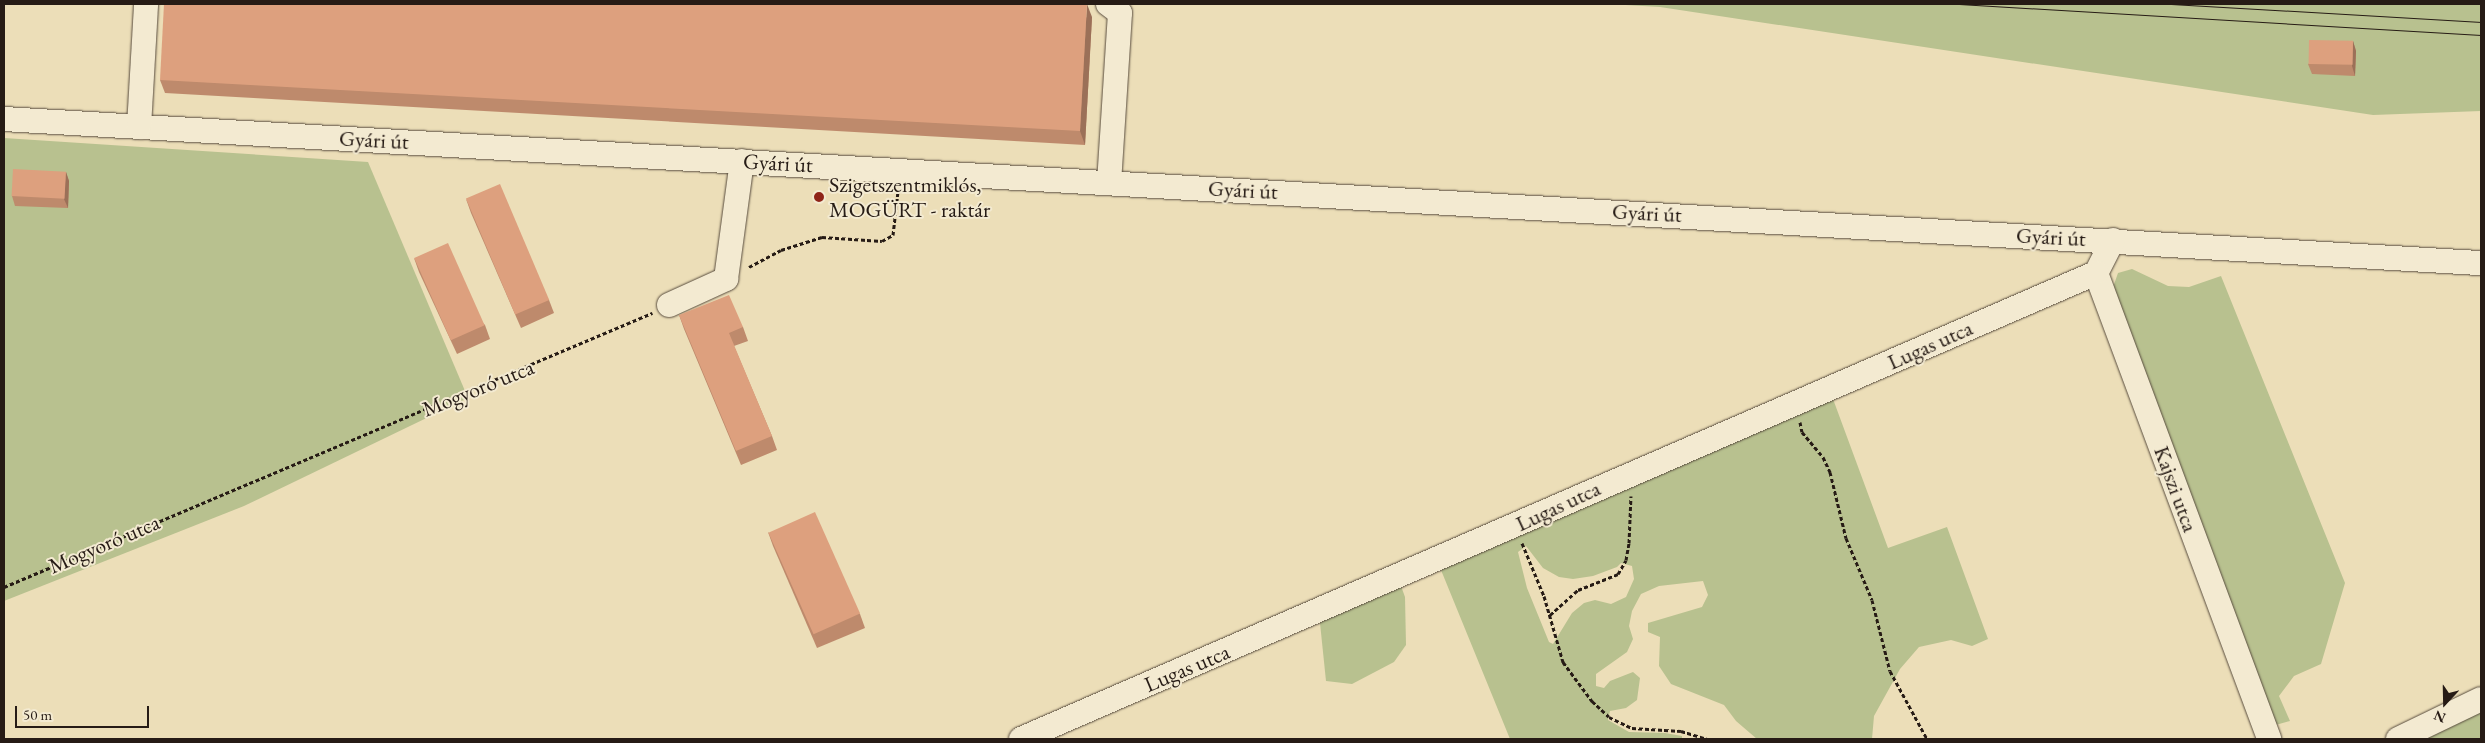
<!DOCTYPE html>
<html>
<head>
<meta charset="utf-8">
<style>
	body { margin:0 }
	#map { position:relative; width:2485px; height:743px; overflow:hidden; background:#ecdeb8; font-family:"EB Garamond",serif }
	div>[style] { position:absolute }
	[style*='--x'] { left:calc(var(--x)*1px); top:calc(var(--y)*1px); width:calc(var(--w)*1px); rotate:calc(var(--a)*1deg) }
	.green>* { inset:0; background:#b8c18f }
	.path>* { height:3px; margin-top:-1.5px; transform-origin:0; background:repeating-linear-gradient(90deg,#261b15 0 4px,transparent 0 6.5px) }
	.roads { filter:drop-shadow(0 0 1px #584c3e) drop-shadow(0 0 1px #584c3e) }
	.minor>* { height:24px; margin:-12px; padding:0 12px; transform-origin:12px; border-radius:12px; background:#f3ead1 }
	.tram>* { height:1px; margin:-0.5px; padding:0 0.5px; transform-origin:0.5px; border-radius:0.5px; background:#261b15 }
	.wall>* { inset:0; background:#be8a6c }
	.shaded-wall>* { inset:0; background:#9b7058 }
	.building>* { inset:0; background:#dda07e; transform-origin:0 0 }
	.dots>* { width:14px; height:14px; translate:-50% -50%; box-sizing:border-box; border:2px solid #f3ead1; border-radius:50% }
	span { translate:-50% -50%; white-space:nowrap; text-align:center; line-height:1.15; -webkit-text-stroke:4px #f3ead1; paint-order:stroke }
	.street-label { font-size:22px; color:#261b15 }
	.poi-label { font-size:22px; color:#261b15 }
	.left { translate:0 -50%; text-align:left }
	.frame { position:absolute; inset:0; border:5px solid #261b15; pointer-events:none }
	.north { position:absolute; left:2420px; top:678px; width:50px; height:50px; -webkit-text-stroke:4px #f3ead1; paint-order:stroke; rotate:201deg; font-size:14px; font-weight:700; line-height:20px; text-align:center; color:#261b15 }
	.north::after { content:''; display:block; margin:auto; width:18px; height:22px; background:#261b15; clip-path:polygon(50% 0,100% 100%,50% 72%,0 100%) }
	.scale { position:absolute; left:15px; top:706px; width:134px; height:22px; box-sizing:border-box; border:2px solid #261b15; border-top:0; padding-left:6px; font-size:15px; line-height:18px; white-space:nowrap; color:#261b15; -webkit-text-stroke:4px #f3ead1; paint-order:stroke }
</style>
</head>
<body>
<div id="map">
	<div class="green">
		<i style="clip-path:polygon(1608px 4px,2481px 4px,2481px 111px,2373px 115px,1660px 7px)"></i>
		<i style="clip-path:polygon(4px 138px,368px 162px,468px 398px,244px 506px,4px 601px)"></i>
		<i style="clip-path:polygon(2132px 269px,2168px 286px,2189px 287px,2221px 276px,2345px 583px,2321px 664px,2294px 676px,2279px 696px,2290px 721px,2272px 726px,2110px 296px,2118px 273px)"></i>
		<i style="clip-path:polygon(evenodd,1833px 399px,1888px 548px,1947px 527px,1988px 639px,1972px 646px,1951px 640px,1919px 647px,1900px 669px,1874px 716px,1872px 739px,1757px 739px,1736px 721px,1724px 705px,1671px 684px,1659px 666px,1660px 637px,1648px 632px,1648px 623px,1702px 607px,1708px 595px,1703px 581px,1659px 586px,1641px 594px,1632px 611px,1629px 626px,1633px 639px,1627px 652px,1596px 674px,1596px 686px,1604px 688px,1610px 681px,1633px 672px,1640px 678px,1637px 700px,1626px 708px,1610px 711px,1608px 720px,1629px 732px,1665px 733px,1682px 736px,1682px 739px,1510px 739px,1432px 548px,1833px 399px,1526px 546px,1543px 568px,1559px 577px,1573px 579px,1593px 576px,1617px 567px,1621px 563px,1632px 566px,1634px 579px,1626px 597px,1611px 604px,1595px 600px,1584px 603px,1572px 613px,1553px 644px,1549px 642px,1527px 588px,1518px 552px,1526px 546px)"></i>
		<i style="clip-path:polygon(1401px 586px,1405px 597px,1406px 645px,1394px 662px,1352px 684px,1326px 681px,1320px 623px,1328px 611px)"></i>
		<i style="clip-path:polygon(2481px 699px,2481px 739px,2386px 739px)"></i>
	</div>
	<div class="path">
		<i style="--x:749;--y:267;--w:36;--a:-28"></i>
		<i style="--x:781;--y:250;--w:43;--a:-17.6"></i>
		<i style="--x:822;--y:237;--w:60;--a:3.8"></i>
		<i style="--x:882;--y:241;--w:13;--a:-29"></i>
		<i style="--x:893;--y:235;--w:44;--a:-83.5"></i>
		<i style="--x:1800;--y:422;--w:10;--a:79"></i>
		<i style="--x:1802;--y:432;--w:33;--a:50"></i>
		<i style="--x:1823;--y:457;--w:17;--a:65"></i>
		<i style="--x:1830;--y:472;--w:68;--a:76.4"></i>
		<i style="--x:1846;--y:538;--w:67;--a:67.2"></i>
		<i style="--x:1872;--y:600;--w:73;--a:75.8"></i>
		<i style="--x:1890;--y:671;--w:77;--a:61.4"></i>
		<i style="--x:1522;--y:543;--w:57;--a:67.5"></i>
		<i style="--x:1544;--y:596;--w:69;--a:73.9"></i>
		<i style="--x:1563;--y:662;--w:49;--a:53.4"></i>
		<i style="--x:1592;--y:701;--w:23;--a:43"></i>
		<i style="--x:1609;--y:717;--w:25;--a:26"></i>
		<i style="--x:1632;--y:728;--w:49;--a:3.5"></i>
		<i style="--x:1681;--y:731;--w:28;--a:17"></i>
		<i style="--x:4;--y:587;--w:704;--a:-22.92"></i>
		<i style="--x:1550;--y:615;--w:38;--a:-42"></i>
		<i style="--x:1578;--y:590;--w:43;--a:-21.8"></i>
		<i style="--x:1618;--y:574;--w:16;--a:-60"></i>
		<i style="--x:1626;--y:560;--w:17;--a:-80"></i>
		<i style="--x:1629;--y:543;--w:47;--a:-87.6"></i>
	</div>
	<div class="roads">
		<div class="minor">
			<i style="--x:1108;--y:4;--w:15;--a:37"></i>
			<i style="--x:1120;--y:13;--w:169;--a:93.7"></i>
			<i style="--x:4;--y:119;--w:2481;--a:3.33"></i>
			<i style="--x:139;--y:127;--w:123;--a:-86.7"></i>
			<i style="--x:2113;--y:240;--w:37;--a:117"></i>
			<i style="--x:2096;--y:273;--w:497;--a:69.6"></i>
			<i style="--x:669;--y:305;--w:63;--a:-24.5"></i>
			<i style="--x:726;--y:279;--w:119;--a:-82.3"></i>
			<i style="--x:1021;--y:739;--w:1172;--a:-23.44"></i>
			<i style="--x:2398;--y:739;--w:92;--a:-25.7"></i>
		</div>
	</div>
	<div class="tram">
		<i style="--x:1959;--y:4;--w:523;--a:3.4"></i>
		<i style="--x:2171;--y:4;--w:311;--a:3.3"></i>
	</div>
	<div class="wall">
		<i style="clip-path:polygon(1092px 17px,1085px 145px,165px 93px,160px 80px)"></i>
		<i style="clip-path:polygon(2353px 41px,2356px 51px,2355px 76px,2312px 74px,2308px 64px)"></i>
		<i style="clip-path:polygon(66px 172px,69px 181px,68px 208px,15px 206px,12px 196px)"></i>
		<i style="clip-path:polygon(466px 199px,549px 300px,554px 313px,521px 328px,471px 213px)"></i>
		<i style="clip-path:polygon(414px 258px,485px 325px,490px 339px,457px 354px,419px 272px)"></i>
		<i style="clip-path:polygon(679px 315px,743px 327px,748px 341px,734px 346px,772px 436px,777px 450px,741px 465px,684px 329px)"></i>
		<i style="clip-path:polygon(768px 532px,860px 614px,865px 628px,817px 648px,773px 546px)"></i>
	</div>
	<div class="shaded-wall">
		<i style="clip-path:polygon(1087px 4px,1092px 17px,1085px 145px,1080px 131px)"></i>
		<i style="clip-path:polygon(2353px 41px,2356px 51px,2355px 76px,2352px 66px)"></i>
		<i style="clip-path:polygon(66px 172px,69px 181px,68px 208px,64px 199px)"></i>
	</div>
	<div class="building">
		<i style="clip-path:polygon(164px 4px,1087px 4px,1080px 131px,160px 80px)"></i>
		<i style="left:2309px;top:40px;width:44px;height:24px;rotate:1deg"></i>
		<i style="left:13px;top:169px;width:53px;height:27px;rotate:3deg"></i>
		<i style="left:500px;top:184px;width:126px;height:37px;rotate:67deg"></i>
		<i style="left:448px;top:243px;width:90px;height:37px;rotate:66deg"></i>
		<i style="clip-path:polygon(729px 295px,743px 327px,729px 333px,772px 436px,736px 451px,679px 315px)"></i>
		<i style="left:815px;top:512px;width:111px;height:51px;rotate:66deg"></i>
	</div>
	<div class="dots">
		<i style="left:819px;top:197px;background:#8f2418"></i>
	</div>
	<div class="street-label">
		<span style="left:374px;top:140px;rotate:3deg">Gyári út</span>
		<span style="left:778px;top:163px;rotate:3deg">Gyári út</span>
		<span style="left:1243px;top:190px;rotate:3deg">Gyári út</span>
		<span style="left:1647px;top:213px;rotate:3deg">Gyári út</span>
		<span style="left:2051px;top:237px;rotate:3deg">Gyári út</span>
		<span style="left:1930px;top:345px;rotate:-24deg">Lugas utca</span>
		<span style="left:478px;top:388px;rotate:-22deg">Mogyoró utca</span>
		<span style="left:2176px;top:489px;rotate:70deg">Kajszi utca</span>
		<span style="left:1558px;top:506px;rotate:-25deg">Lugas utca</span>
		<span style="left:104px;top:544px;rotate:-23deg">Mogyoró utca</span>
		<span style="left:1187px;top:668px;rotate:-23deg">Lugas utca</span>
	</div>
	<div class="poi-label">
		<span class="left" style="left:829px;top:197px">Szigetszentmiklós,<br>MOGÜRT - raktár</span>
	</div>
	<div class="frame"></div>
	<div class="north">N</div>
	<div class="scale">50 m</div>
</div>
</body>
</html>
